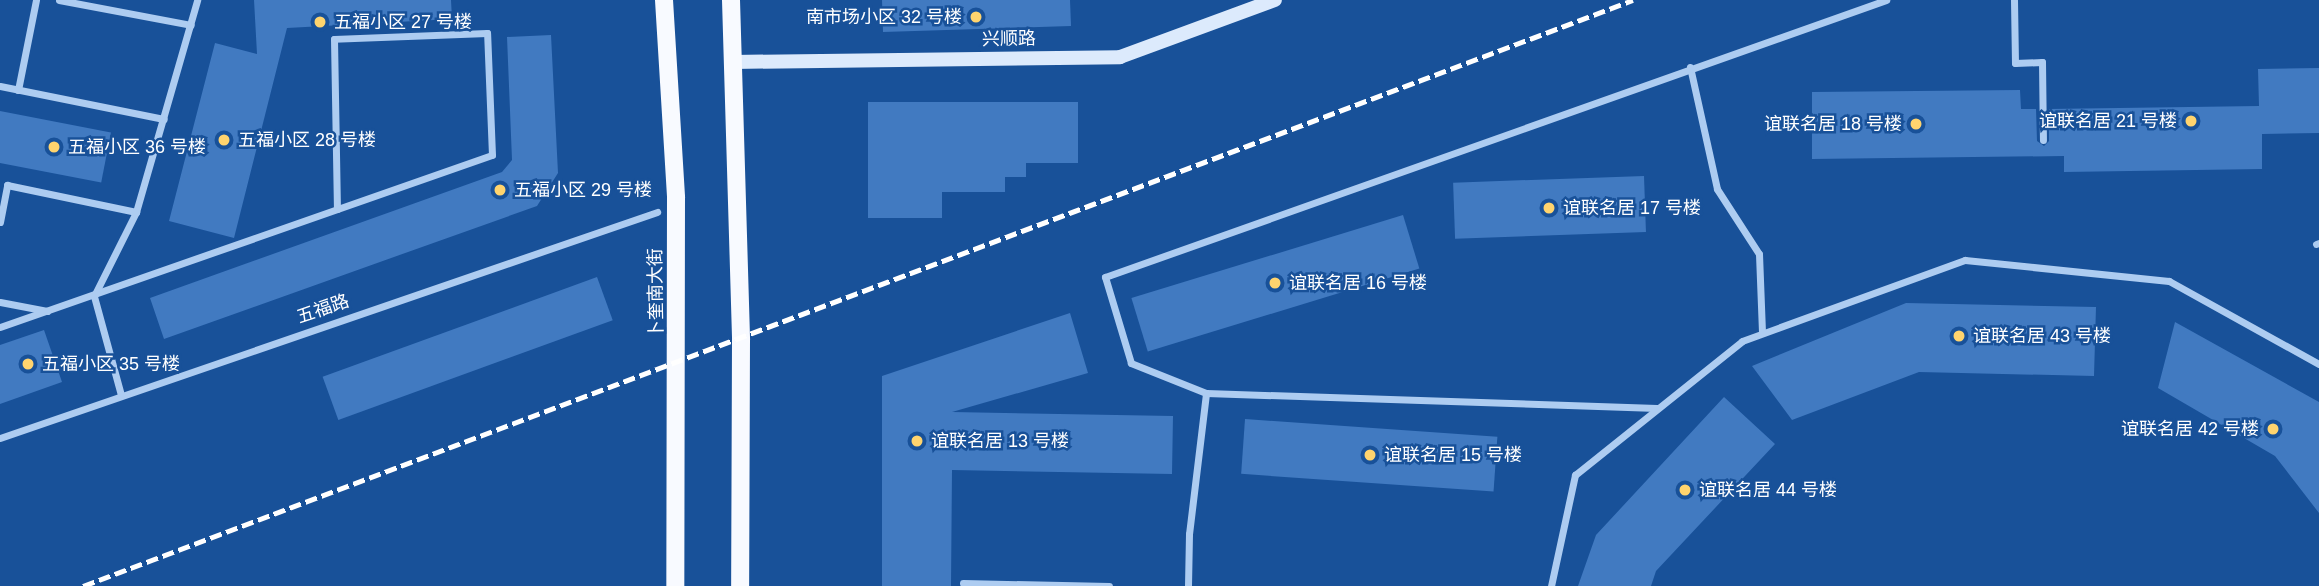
<!DOCTYPE html>
<html>
<head>
<meta charset="utf-8">
<style>
	body { margin:0 }
	#map { position:relative; width:2319px; height:586px; overflow:hidden; background:#185199; font-family:Helvetica,"Noto Sans SC",sans-serif }
	div>[style] { position:absolute }
	[style*='--x'] { left:calc(var(--x)*1px); top:calc(var(--y)*1px); width:calc(var(--w)*1px); rotate:calc(var(--a)*1deg) }
	.building>* { inset:0; background:#417ac1; transform-origin:0 0 }
	.street>* { height:7px; margin:-3.5px; padding:0 3.5px; transform-origin:3.5px; border-radius:3.5px; background:#adccf1 }
	.secondary>* { height:14px; margin:-7px; padding:0 7px; transform-origin:7px; border-radius:7px; background:#dceafc }
	.primary>* { height:18px; margin:-9px; padding:0 9px; transform-origin:9px; border-radius:9px; background:#f8faff }
	.rail>* { height:5px; margin-top:-2.5px; transform-origin:0; background:repeating-linear-gradient(90deg,#fff 0 12px,transparent 0 17px) }
	.dots>* { width:19px; height:19px; translate:-50% -50%; box-sizing:border-box; border:4px solid #185199; border-radius:50% }
	span { translate:-50% -50%; white-space:nowrap; text-align:center; line-height:1.15; -webkit-text-stroke:5px #185199; paint-order:stroke }
	.poi-label { font-size:18px; color:#fff }
	.right { translate:-100% -50%; text-align:right }
	.left { translate:0 -50%; text-align:left }
	.street-label { font-size:18px; color:#fff }
</style>
</head>
<body>
<div id="map">
	<div class="building">
		<i style="clip-path:polygon(254px 0,451px 0,452px 19px,287px 28px,234px 238px,169px 221px,215px 43px,257px 54px)"></i>
		<i style="clip-path:polygon(882px 0,1070px 0,1071px 26px,883px 32px)"></i>
		<i style="clip-path:polygon(551px 35px,558px 173px,537px 206px,164px 339px,150px 298px,502px 172px,512px 160px,507px 37px)"></i>
		<i style="clip-path:polygon(2319px 68px,2319px 133px,2262px 134px,2262px 169px,2064px 172px,2064px 156px,1812px 159px,1812px 92px,2020px 90px,2021px 109px,2036px 109px,2037px 141px,2044px 146px,2049px 141px,2049px 109px,2259px 106px,2258px 69px)"></i>
		<i style="clip-path:polygon(868px 102px,1078px 102px,1078px 163px,1026px 163px,1026px 177px,1005px 177px,1005px 192px,942px 192px,942px 218px,868px 218px)"></i>
		<i style="left:0;top:111px;width:113px;height:51px;rotate:11deg"></i>
		<i style="left:1644px;top:176px;width:56px;height:191px;rotate:88deg"></i>
		<i style="left:1403px;top:215px;width:56px;height:284px;rotate:73deg"></i>
		<i style="left:597px;top:277px;width:46px;height:292px;rotate:70deg"></i>
		<i style="clip-path:polygon(1906px 303px,2096px 307px,2094px 376px,1919px 372px,1792px 420px,1752px 366px)"></i>
		<i style="clip-path:polygon(1070px 313px,1088px 373px,952px 412px,1173px 416px,1172px 474px,952px 470px,951px 586px,882px 586px,882px 376px)"></i>
		<i style="clip-path:polygon(2175px 322px,2319px 402px,2319px 513px,2275px 456px,2158px 388px)"></i>
		<i style="clip-path:polygon(44px 330px,62px 382px,0 404px,0 345px)"></i>
		<i style="clip-path:polygon(1724px 397px,1775px 444px,1656px 571px,1651px 586px,1578px 586px,1596px 535px)"></i>
		<i style="left:1245px;top:419px;width:253px;height:55px;rotate:4deg"></i>
	</div>
	<div class="street">
		<i style="--x:59;--y:0;--w:134;--a:10.7"></i>
		<i style="--x:2014;--y:0;--w:63;--a:89.1"></i>
		<i style="--x:2015;--y:63;--w:27;--a:-2"></i>
		<i style="--x:2042;--y:62;--w:78;--a:89.3"></i>
		<i style="--x:1690;--y:67;--w:125;--a:77.5"></i>
		<i style="--x:1717;--y:189;--w:77;--a:57.1"></i>
		<i style="--x:1759;--y:254;--w:79;--a:87.8"></i>
		<i style="--x:0;--y:86;--w:167;--a:11.4"></i>
		<i style="--x:18;--y:90;--w:92;--a:-78.7"></i>
		<i style="--x:0;--y:222;--w:38;--a:-79"></i>
		<i style="--x:7;--y:185;--w:132;--a:11.8"></i>
		<i style="--x:2316;--y:244;--w:3;--a:-18"></i>
		<i style="--x:0;--y:302;--w:48;--a:10.8"></i>
		<i style="--x:0;--y:327;--w:521;--a:-19.27"></i>
		<i style="--x:492;--y:155;--w:122;--a:-92.3"></i>
		<i style="--x:487;--y:33;--w:153;--a:177.8"></i>
		<i style="--x:334;--y:39;--w:170;--a:89"></i>
		<i style="--x:1206;--y:393;--w:451;--a:1.9"></i>
		<i style="--x:121;--y:395;--w:103;--a:-105.3"></i>
		<i style="--x:94;--y:296;--w:94;--a:-63.4"></i>
		<i style="--x:136;--y:212;--w:221;--a:-73.9"></i>
		<i style="--x:0;--y:438;--w:695;--a:-18.98"></i>
		<i style="--x:963;--y:583;--w:146;--a:1.2"></i>
		<i style="--x:1188;--y:586;--w:52;--a:-88.9"></i>
		<i style="--x:1189;--y:534;--w:142;--a:-83.1"></i>
		<i style="--x:1206;--y:393;--w:81;--a:-158.2"></i>
		<i style="--x:1131;--y:363;--w:90;--a:-106.8"></i>
		<i style="--x:1105;--y:277;--w:829;--a:-19.53"></i>
		<i style="--x:1551;--y:586;--w:114;--a:-77.8"></i>
		<i style="--x:1575;--y:475;--w:214;--a:-38.7"></i>
		<i style="--x:1742;--y:341;--w:237;--a:-20"></i>
		<i style="--x:1965;--y:260;--w:205;--a:5.9"></i>
		<i style="--x:2169;--y:281;--w:171;--a:29"></i>
	</div>
	<div class="secondary">
		<i style="--x:733;--y:62;--w:387;--a:-0.7"></i>
		<i style="--x:1120;--y:57;--w:165;--a:-20.2"></i>
	</div>
	<div class="primary">
		<i style="--x:664;--y:0;--w:198;--a:86.5"></i>
		<i style="--x:676;--y:198;--w:388;--a:90.1"></i>
		<i style="--x:731;--y:0;--w:340;--a:88.3"></i>
		<i style="--x:741;--y:340;--w:246;--a:90.2"></i>
	</div>
	<div class="rail">
		<i style="--x:83;--y:586;--w:1657;--a:-20.71"></i>
	</div>
	<div class="dots">
		<i style="left:976px;top:17px;background:#ffd46e"></i>
		<i style="left:320px;top:22px;background:#ffd46e"></i>
		<i style="left:2191px;top:121px;background:#ffd46e"></i>
		<i style="left:1916px;top:124px;background:#ffd46e"></i>
		<i style="left:224px;top:140px;background:#ffd46e"></i>
		<i style="left:54px;top:147px;background:#ffd46e"></i>
		<i style="left:500px;top:190px;background:#ffd46e"></i>
		<i style="left:1549px;top:208px;background:#ffd46e"></i>
		<i style="left:1275px;top:283px;background:#ffd46e"></i>
		<i style="left:1959px;top:336px;background:#ffd46e"></i>
		<i style="left:28px;top:364px;background:#ffd46e"></i>
		<i style="left:2273px;top:429px;background:#ffd46e"></i>
		<i style="left:917px;top:441px;background:#ffd46e"></i>
		<i style="left:1370px;top:455px;background:#ffd46e"></i>
		<i style="left:1685px;top:490px;background:#ffd46e"></i>
	</div>
	<div class="poi-label">
		<span class="right" style="left:962px;top:17px">南市场小区 32 号楼</span>
		<span class="left" style="left:334px;top:22px">五福小区 27 号楼</span>
		<span class="right" style="left:2177px;top:121px">谊联名居 21 号楼</span>
		<span class="right" style="left:1902px;top:124px">谊联名居 18 号楼</span>
		<span class="left" style="left:238px;top:140px">五福小区 28 号楼</span>
		<span class="left" style="left:68px;top:147px">五福小区 36 号楼</span>
		<span class="left" style="left:514px;top:190px">五福小区 29 号楼</span>
		<span class="left" style="left:1563px;top:208px">谊联名居 17 号楼</span>
		<span class="left" style="left:1289px;top:283px">谊联名居 16 号楼</span>
		<span class="left" style="left:1973px;top:336px">谊联名居 43 号楼</span>
		<span class="left" style="left:42px;top:364px">五福小区 35 号楼</span>
		<span class="right" style="left:2259px;top:429px">谊联名居 42 号楼</span>
		<span class="left" style="left:931px;top:441px">谊联名居 13 号楼</span>
		<span class="left" style="left:1384px;top:455px">谊联名居 15 号楼</span>
		<span class="left" style="left:1699px;top:490px">谊联名居 44 号楼</span>
	</div>
	<div class="street-label">
		<span style="left:1009px;top:39px;rotate:-1deg">兴顺路</span>
		<span style="left:656px;top:293px;rotate:-91deg">卜奎南大街</span>
		<span style="left:323px;top:309px;rotate:-19deg">五福路</span>
	</div>
</div>
</body>
</html>
